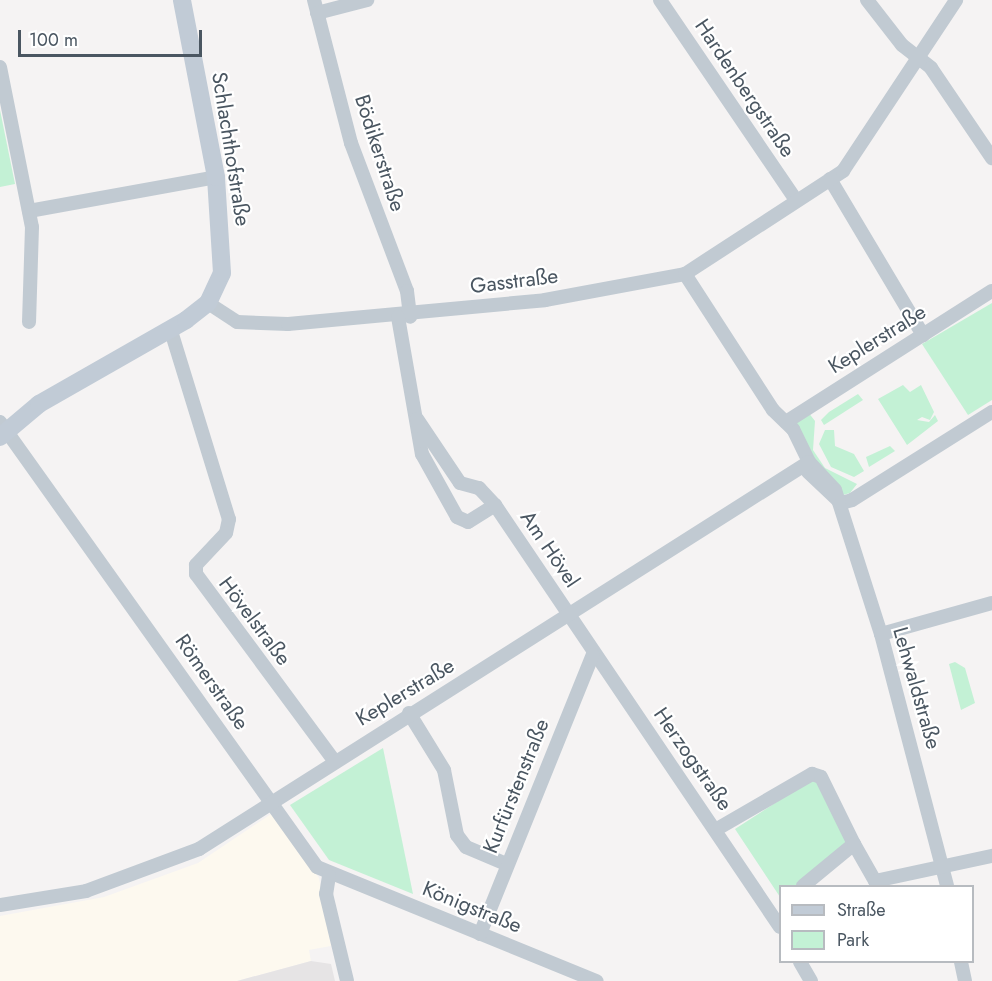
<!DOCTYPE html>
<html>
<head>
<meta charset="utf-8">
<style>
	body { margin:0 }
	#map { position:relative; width:992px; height:981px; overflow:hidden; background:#f5f3f3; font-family:Jost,sans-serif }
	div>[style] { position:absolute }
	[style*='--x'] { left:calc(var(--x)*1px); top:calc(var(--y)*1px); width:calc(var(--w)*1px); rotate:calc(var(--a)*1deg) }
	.commercial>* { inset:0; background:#fdf9ef }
	.education>* { inset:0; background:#e6e4e5 }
	.green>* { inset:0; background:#c3f1d5 }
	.minor>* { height:14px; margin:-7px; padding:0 7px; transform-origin:7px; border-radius:7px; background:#c1cad2 }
	.secondary>* { height:18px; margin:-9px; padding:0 9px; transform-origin:9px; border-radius:9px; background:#c1cbd6 }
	span { translate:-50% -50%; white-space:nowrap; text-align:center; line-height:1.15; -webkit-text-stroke:4.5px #fff; paint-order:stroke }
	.street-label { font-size:21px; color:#4a5661 }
	.legend { position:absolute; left:779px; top:885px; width:195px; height:78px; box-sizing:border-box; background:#fff; border:2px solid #b7bbc0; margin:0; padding:8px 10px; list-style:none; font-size:18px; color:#4a5661 }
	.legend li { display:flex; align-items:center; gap:12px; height:30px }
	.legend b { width:30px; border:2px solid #b7bbc0 }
	.scale { position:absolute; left:18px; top:30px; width:184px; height:27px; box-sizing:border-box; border:3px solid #4a5661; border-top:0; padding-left:8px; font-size:18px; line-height:21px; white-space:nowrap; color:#4a5661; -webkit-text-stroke:4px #fff; paint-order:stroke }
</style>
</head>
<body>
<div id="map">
	<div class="commercial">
		<i style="clip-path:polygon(271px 814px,319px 878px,331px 946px,309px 950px,311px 961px,237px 981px,0 981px,0 916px,104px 897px,198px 863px)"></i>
	</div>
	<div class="education">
		<i style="clip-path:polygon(311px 961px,331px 964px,335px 981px,237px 981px)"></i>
	</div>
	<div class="green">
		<i style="clip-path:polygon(0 110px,15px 184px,0 187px)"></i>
		<i style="clip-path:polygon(992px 303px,992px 400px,968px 415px,922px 344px)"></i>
		<i style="clip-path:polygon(903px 385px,910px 392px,921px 385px,934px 412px,930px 420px,922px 417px,917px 420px,929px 422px,935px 415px,938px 421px,907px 445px,878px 399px)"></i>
		<i style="clip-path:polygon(858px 394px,863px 400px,824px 425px,821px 420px,829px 412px)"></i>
		<i style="clip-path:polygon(808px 412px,815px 421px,813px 450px,825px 468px,857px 484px,850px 493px,843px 495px,819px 471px,794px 424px)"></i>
		<i style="clip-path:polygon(825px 430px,834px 430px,835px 446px,854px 454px,864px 471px,854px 477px,831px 467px,819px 444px)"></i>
		<i style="clip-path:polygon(890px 446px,895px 451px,869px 467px,866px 457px)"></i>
		<i style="clip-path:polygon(955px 662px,965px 668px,975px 703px,961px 710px,949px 664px)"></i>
		<i style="clip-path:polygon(383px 748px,413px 894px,329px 860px,290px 805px)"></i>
		<i style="clip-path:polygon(809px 781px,820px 782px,850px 843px,796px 886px,780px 886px,780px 897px,735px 829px)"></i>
	</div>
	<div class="minor">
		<i style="--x:314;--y:0;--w:148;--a:75.5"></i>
		<i style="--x:351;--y:143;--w:158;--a:69.3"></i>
		<i style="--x:407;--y:291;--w:26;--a:83"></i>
		<i style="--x:660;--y:0;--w:240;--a:55.8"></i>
		<i style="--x:867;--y:0;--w:57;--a:52.1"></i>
		<i style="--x:902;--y:45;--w:37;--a:38"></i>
		<i style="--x:931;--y:68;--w:109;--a:55.9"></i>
		<i style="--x:317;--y:13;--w:52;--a:-14.6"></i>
		<i style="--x:0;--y:67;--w:163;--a:78.7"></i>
		<i style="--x:32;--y:227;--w:95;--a:91.8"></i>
		<i style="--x:830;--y:179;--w:182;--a:59.2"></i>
		<i style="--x:29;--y:211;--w:190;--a:-10.3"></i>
		<i style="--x:685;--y:274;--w:162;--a:57.1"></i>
		<i style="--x:773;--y:410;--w:28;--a:44"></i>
		<i style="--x:793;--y:429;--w:37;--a:64"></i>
		<i style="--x:809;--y:462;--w:38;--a:47"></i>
		<i style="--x:835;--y:490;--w:151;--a:72.3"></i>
		<i style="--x:881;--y:634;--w:260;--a:75.3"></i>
		<i style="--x:208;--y:303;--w:35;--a:33"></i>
		<i style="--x:237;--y:322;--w:51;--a:2.2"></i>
		<i style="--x:288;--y:324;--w:258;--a:-5.3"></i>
		<i style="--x:545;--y:300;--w:142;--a:-10.5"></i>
		<i style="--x:685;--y:274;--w:189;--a:-33.1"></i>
		<i style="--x:843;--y:171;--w:205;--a:-56.5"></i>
		<i style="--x:398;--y:317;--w:139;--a:80.1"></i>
		<i style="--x:422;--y:454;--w:72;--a:60.9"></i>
		<i style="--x:457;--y:517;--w:12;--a:24"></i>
		<i style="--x:468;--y:522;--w:32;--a:-32"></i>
		<i style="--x:171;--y:331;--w:197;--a:72.9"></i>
		<i style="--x:229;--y:519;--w:14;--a:102"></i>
		<i style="--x:226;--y:533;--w:44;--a:133.2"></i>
		<i style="--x:196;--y:565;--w:9;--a:90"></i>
		<i style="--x:196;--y:574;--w:230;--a:53.5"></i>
		<i style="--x:417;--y:419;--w:77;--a:56.1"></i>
		<i style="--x:460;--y:483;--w:20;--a:15"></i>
		<i style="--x:479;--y:488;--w:23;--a:47"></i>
		<i style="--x:495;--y:505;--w:509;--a:55.97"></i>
		<i style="--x:0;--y:422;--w:546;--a:54.54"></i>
		<i style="--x:317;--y:867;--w:302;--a:22.2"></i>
		<i style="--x:786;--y:422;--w:244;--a:-32.5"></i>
		<i style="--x:808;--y:472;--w:45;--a:43.2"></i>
		<i style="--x:841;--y:503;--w:11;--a:-15"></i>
		<i style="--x:852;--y:500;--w:165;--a:-32.2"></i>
		<i style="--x:881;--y:634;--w:115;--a:-15.6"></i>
		<i style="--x:409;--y:713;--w:67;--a:58.4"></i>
		<i style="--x:444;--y:770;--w:66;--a:78.7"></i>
		<i style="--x:457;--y:835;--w:15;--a:53"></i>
		<i style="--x:466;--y:847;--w:43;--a:23"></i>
		<i style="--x:717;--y:829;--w:110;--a:-30.1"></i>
		<i style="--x:812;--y:774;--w:9;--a:18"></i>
		<i style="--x:821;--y:777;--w:75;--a:63.8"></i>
		<i style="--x:329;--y:876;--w:18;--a:99"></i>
		<i style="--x:326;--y:894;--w:89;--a:76.4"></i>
		<i style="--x:803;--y:886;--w:66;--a:-39.5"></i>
		<i style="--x:854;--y:844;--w:43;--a:60.4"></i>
		<i style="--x:875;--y:881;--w:120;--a:-12.1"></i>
		<i style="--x:0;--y:905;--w:87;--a:-9.2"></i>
		<i style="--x:86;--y:891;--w:121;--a:-20.4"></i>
		<i style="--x:199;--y:849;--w:722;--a:-32.39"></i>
		<i style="--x:480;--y:934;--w:301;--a:-68"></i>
		<i style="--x:800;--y:962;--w:22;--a:60"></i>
		<i style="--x:961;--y:962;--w:19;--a:78"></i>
	</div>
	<div class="secondary">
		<i style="--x:0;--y:437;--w:51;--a:-40.2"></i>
		<i style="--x:39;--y:404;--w:169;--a:-29.7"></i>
		<i style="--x:186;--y:320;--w:28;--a:-38"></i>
		<i style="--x:208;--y:303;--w:33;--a:-65"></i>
		<i style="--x:222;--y:273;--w:96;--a:-93.6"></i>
		<i style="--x:216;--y:177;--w:180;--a:-100.9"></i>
	</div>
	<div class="street-label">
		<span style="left:745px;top:88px;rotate:56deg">Hardenbergstraße</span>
		<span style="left:231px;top:149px;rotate:81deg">Schlachthofstraße</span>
		<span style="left:380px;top:153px;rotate:72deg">Bödikerstraße</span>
		<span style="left:514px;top:281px;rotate:-7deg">Gasstraße</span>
		<span style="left:877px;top:339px;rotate:-32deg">Keplerstraße</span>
		<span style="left:550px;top:549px;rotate:56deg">Am Hövel</span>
		<span style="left:255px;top:621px;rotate:53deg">Hövelstraße</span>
		<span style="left:212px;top:682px;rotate:55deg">Römerstraße</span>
		<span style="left:917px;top:688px;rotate:74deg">Lehwaldstraße</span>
		<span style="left:405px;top:692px;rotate:-31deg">Keplerstraße</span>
		<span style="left:693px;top:759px;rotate:55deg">Herzogstraße</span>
		<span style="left:516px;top:786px;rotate:-68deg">Kurfürstenstraße</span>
		<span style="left:472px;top:907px;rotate:22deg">Königstraße</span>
	</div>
	<ul class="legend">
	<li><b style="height:8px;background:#c1cbd6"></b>Straße</li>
	<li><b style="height:16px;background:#c3f1d5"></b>Park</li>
	</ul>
	<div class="scale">100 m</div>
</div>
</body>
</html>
